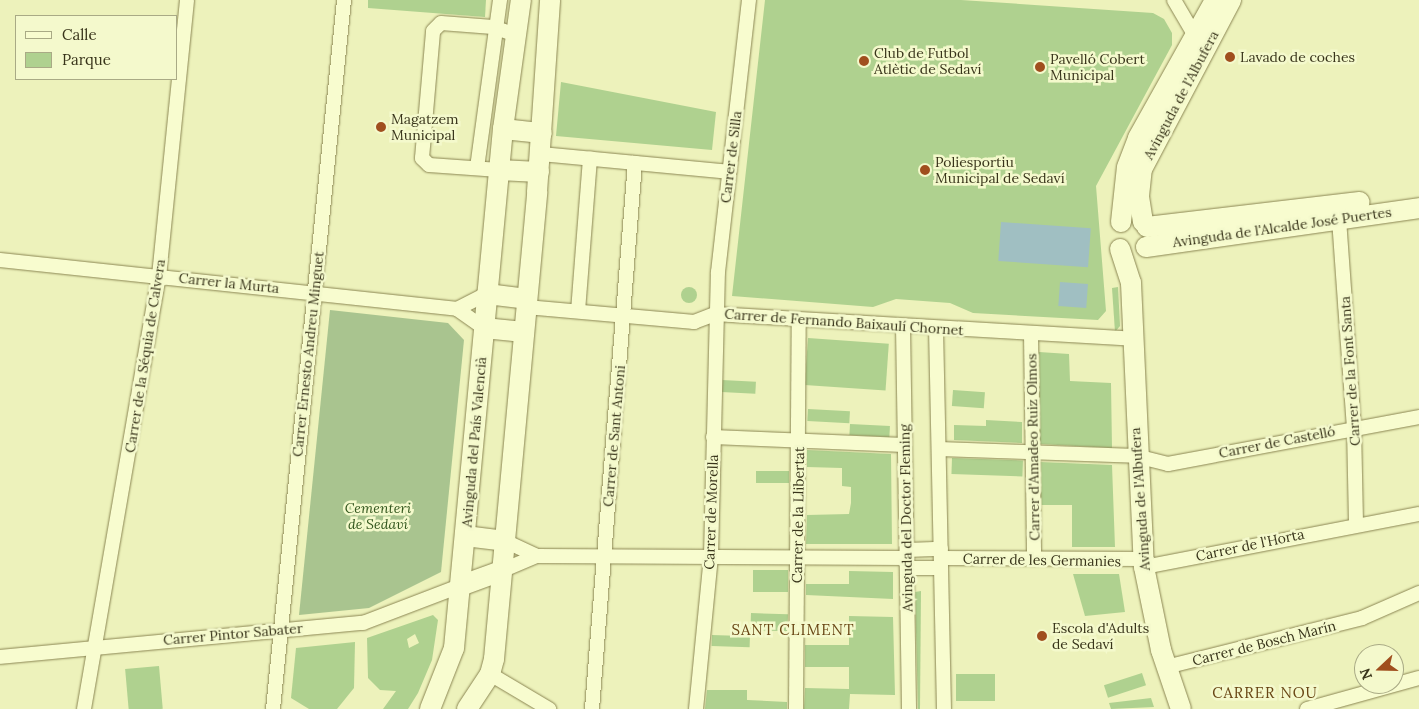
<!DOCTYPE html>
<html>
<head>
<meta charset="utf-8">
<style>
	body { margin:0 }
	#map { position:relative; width:1419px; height:709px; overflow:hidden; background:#edf2bb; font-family:Lora,serif }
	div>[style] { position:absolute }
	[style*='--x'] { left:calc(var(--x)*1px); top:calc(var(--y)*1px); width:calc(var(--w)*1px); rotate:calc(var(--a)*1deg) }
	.green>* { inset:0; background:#afd18f; transform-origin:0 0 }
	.round { border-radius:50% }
	.cemetery>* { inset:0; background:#a9c48f }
	.water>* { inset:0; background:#a0bfc2; transform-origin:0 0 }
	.roads { filter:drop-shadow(0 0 1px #8b8653) drop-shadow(0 0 1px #8b8653) }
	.street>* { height:14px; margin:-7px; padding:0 7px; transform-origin:7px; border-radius:7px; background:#f8fccf }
	.secondary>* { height:20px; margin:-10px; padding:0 10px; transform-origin:10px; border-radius:10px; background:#f8fccf }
	.dots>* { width:14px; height:14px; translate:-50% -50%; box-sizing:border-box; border:2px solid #f4f9cc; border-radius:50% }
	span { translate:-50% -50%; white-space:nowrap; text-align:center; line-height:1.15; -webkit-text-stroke:5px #f4f9cc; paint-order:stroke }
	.poi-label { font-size:14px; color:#38341a }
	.left { translate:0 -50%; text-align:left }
	.street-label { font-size:14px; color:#38341a }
	.park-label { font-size:14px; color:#33571e; font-style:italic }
	.neighbourhood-label { font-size:15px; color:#694715; letter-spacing:1px }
	.legend { position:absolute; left:15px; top:15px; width:162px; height:65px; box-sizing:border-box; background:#f4f9cc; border:1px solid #a9aa85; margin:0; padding:6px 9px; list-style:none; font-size:15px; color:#38341a }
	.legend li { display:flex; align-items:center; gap:10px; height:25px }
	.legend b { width:25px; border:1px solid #a9aa85 }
	.north { position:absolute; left:1354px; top:644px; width:50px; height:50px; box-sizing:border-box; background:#f4f9cc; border:1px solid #a9aa85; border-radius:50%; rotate:249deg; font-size:14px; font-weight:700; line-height:20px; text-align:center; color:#38341a }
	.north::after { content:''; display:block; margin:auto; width:18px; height:22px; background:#a04f1e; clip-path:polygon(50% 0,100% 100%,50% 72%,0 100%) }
</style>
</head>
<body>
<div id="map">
	<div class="green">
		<i style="clip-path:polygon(368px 0,486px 0,485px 17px,368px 8px)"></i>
		<i style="clip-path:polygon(765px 0,961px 0,1153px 13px,1164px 19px,1172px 33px,1172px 45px,1096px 186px,1106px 311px,1098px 320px,973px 313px,950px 303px,896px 299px,873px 307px,732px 296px)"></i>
		<i style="clip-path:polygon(561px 82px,716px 112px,712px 150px,556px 136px)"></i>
		<i class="round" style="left:681px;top:287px;width:16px;height:16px"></i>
		<i style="clip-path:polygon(1118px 287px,1120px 326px,1115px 332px,1112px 288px)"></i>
		<i style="left:808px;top:338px;width:81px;height:47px;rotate:4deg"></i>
		<i style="clip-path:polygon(1039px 352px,1069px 354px,1070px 381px,1111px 383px,1112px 448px,1040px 444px)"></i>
		<i style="left:722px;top:380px;width:34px;height:12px;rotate:3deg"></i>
		<i style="left:953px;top:390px;width:32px;height:16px;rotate:4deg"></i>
		<i style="left:808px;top:409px;width:42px;height:12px;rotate:3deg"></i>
		<i style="clip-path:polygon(986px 420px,1022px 422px,1022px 443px,954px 440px,954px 425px,986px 426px)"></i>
		<i style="left:850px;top:424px;width:40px;height:11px;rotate:3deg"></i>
		<i style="clip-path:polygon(807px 450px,891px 454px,892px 544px,806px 544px,807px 515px,849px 514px,851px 503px,851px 487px,842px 486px,842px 468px,807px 467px)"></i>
		<i style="left:952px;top:458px;width:71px;height:16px;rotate:2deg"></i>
		<i style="clip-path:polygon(1040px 462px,1112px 465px,1115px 547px,1072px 547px,1072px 505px,1041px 505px)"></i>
		<i style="left:756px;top:471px;width:33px;height:12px"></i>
		<i style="left:753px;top:570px;width:35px;height:22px"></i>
		<i style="clip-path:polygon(849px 571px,893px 572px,893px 599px,806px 595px,806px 584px,849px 584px)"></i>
		<i style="clip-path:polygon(1073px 574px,1119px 574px,1125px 612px,1085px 616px)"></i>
		<i style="clip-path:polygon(921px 591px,920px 709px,918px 709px,915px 592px)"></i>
		<i style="left:751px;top:613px;width:37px;height:17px;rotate:2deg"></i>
		<i style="clip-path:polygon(evenodd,433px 615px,438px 620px,432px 660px,418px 693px,408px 709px,383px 709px,396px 691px,380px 690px,368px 678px,367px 638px,433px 615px,415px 634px,419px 643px,409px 648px,407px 639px,415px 634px)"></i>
		<i style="clip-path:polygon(849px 616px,893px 617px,895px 695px,850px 694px,849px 709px,804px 709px,805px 688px,849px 689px,849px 667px,805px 667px,805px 645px,849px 645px)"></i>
		<i style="left:712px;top:635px;width:38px;height:11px;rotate:2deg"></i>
		<i style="clip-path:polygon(355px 642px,354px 688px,337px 709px,309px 709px,291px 698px,296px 648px)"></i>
		<i style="left:159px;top:666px;width:43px;height:34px;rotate:85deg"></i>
		<i style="left:1142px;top:673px;width:13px;height:40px;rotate:72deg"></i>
		<i style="left:995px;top:674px;width:27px;height:39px;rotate:90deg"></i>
		<i style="clip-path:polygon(707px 690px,747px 690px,747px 700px,787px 702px,787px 709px,705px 709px)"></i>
		<i style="clip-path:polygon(1151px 698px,1154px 707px,1111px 709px,1109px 703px)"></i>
	</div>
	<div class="cemetery">
		<i style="clip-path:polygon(330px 310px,448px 323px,464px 340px,441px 572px,369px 608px,299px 615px)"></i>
	</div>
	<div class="water">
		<i style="left:1001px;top:222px;width:90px;height:39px;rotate:4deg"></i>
		<i style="left:1060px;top:282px;width:28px;height:24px;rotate:4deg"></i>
	</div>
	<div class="roads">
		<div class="street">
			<i style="--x:1174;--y:0;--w:42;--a:59.7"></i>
			<i style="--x:540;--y:154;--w:190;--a:5.4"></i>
			<i style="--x:477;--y:168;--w:170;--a:-82.2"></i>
			<i style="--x:499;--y:170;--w:70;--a:-175.9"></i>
			<i style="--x:429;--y:165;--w:10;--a:-135"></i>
			<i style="--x:422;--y:158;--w:127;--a:-85"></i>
			<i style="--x:433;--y:31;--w:11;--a:-45"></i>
			<i style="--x:441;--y:23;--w:52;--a:4.4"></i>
			<i style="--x:493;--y:27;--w:24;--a:19"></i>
			<i style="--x:1339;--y:219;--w:209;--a:85.9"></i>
			<i style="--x:1354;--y:427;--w:96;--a:88.8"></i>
			<i style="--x:0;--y:260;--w:460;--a:6.1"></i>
			<i style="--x:457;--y:309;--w:34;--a:-27"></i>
			<i style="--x:526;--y:307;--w:169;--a:5.1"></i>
			<i style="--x:694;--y:322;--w:22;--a:-21"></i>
			<i style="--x:715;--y:314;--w:419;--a:3.4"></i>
			<i style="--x:457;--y:309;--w:33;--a:35"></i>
			<i style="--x:578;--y:311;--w:153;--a:-85.5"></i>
			<i style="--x:903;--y:326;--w:383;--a:89.1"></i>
			<i style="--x:936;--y:328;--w:381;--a:88.8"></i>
			<i style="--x:1031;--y:334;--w:225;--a:89.2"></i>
			<i style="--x:713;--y:437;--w:191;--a:2.4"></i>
			<i style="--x:939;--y:449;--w:197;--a:2"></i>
			<i style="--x:1136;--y:456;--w:33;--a:14"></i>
			<i style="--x:1168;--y:464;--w:255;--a:-10.6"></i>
			<i style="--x:505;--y:541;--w:35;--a:25"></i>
			<i style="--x:907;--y:550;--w:34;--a:-2"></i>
			<i style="--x:941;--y:558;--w:202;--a:0.3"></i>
			<i style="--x:1144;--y:567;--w:280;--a:-10.9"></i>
			<i style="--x:907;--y:568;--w:34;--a:0"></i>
			<i style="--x:501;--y:571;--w:39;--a:-23"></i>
			<i style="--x:537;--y:556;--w:370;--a:0.3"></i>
			<i style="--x:0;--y:657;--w:365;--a:-5.4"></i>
			<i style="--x:363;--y:623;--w:104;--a:-20.9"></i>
			<i style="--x:1166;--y:667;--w:202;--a:-14"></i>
			<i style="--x:1362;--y:618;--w:62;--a:-23.7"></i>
			<i style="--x:490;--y:674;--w:69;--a:30.7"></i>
			<i style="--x:84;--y:709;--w:439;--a:-80.2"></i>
			<i style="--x:159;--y:276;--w:277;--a:-84.2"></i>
			<i style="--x:273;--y:709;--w:713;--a:-84.28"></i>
			<i style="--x:592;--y:709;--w:548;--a:-85.5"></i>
			<i style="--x:696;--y:709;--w:154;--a:-84.4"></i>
			<i style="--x:711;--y:556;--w:284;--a:-88.6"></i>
			<i style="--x:718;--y:272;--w:274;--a:-83.5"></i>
			<i style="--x:796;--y:709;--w:389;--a:-89.6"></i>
			<i style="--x:1307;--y:709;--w:116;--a:-15.5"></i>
		</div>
		<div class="secondary">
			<i style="--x:503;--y:129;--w:39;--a:6"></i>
			<i style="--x:499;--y:170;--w:40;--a:2.9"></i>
			<i style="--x:1121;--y:222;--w:55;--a:-83.8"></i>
			<i style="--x:1127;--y:167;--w:31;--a:-69"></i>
			<i style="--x:1138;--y:138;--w:158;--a:-60.8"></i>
			<i style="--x:1143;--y:222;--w:26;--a:-99"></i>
			<i style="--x:1139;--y:196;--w:27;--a:-84"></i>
			<i style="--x:1142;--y:169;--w:191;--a:-62.2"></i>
			<i style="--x:1147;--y:227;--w:214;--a:-6.7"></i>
			<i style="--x:1146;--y:247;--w:276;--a:-8.1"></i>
			<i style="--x:1120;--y:249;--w:36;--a:72"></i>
			<i style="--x:1131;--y:283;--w:284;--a:87.4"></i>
			<i style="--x:1144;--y:567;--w:85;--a:78.4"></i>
			<i style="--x:1161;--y:650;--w:62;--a:71.3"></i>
			<i style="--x:487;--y:294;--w:40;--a:7.1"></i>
			<i style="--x:484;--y:328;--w:40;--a:5.7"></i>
			<i style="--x:465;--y:536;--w:40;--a:7.1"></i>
			<i style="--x:460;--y:586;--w:44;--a:-20.1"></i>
			<i style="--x:430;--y:709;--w:66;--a:-68.5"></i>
			<i style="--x:454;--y:648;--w:521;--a:-84.61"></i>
			<i style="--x:503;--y:129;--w:130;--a:-82.1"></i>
			<i style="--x:467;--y:709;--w:42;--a:-56.7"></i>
			<i style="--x:490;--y:674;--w:16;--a:-75"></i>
			<i style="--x:494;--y:659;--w:469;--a:-84.7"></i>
			<i style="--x:537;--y:192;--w:192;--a:-86.1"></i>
		</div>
	</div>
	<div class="dots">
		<i style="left:1230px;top:57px;background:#a04f1e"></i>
		<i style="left:864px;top:61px;background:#a04f1e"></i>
		<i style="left:1040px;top:67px;background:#a04f1e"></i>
		<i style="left:381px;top:127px;background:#a04f1e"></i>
		<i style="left:925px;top:170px;background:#a04f1e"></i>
		<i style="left:1042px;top:636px;background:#a04f1e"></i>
	</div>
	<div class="poi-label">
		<span class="left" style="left:874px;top:61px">Club de Futbol<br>Atlètic de Sedaví</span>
		<span class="left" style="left:1240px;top:57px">Lavado de coches</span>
		<span class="left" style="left:1050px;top:67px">Pavelló Cobert<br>Municipal</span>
		<span class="left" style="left:391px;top:127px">Magatzem<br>Municipal</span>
		<span class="left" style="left:935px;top:170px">Poliesportiu<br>Municipal de Sedaví</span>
		<span class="left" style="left:1052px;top:636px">Escola d'Adults<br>de Sedaví</span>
	</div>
	<div class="street-label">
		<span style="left:1181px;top:95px;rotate:-62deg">Avinguda de l'Albufera</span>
		<span style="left:731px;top:157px;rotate:-83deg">Carrer de Silla</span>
		<span style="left:1282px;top:227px;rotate:-8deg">Avinguda de l'Alcalde José Puertes</span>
		<span style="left:229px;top:283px;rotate:6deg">Carrer la Murta</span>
		<span style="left:844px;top:322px;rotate:4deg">Carrer de Fernando Baixaulí Chornet</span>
		<span style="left:308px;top:354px;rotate:-84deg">Carrer Ernesto Andreu Minguet</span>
		<span style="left:145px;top:356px;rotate:-81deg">Carrer de la Séquia de Calvera</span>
		<span style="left:1350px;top:371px;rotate:-94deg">Carrer de la Font Santa</span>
		<span style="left:614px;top:436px;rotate:-85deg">Carrer de Sant Antoni</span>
		<span style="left:474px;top:442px;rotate:-85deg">Avinguda del País Valencià</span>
		<span style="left:1277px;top:442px;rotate:-11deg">Carrer de Castelló</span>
		<span style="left:1033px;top:447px;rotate:-91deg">Carrer d'Amadeo Ruiz Olmos</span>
		<span style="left:1140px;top:499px;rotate:-94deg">Avinguda de l'Albufera</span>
		<span style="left:711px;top:512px;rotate:-88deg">Carrer de Morella</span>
		<span style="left:798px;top:515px;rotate:-89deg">Carrer de la Llibertat</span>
		<span style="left:906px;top:518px;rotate:-91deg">Avinguda del Doctor Fleming</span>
		<span style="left:1250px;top:545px;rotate:-12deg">Carrer de l'Horta</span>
		<span style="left:1042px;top:560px;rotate:1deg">Carrer de les Germanies</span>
		<span style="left:233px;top:634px;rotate:-5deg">Carrer Pintor Sabater</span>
		<span style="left:1264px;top:643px;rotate:-14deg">Carrer de Bosch Marín</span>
	</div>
	<div class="park-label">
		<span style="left:378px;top:516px">Cementeri<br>de Sedaví</span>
	</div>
	<div class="neighbourhood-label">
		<span style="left:793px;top:630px">SANT CLIMENT</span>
		<span style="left:1265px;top:693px">CARRER NOU</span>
	</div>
	<ul class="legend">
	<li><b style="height:6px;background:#f8fccf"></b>Calle</li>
	<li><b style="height:14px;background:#afd18f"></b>Parque</li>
	</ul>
	<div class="north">N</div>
</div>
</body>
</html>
